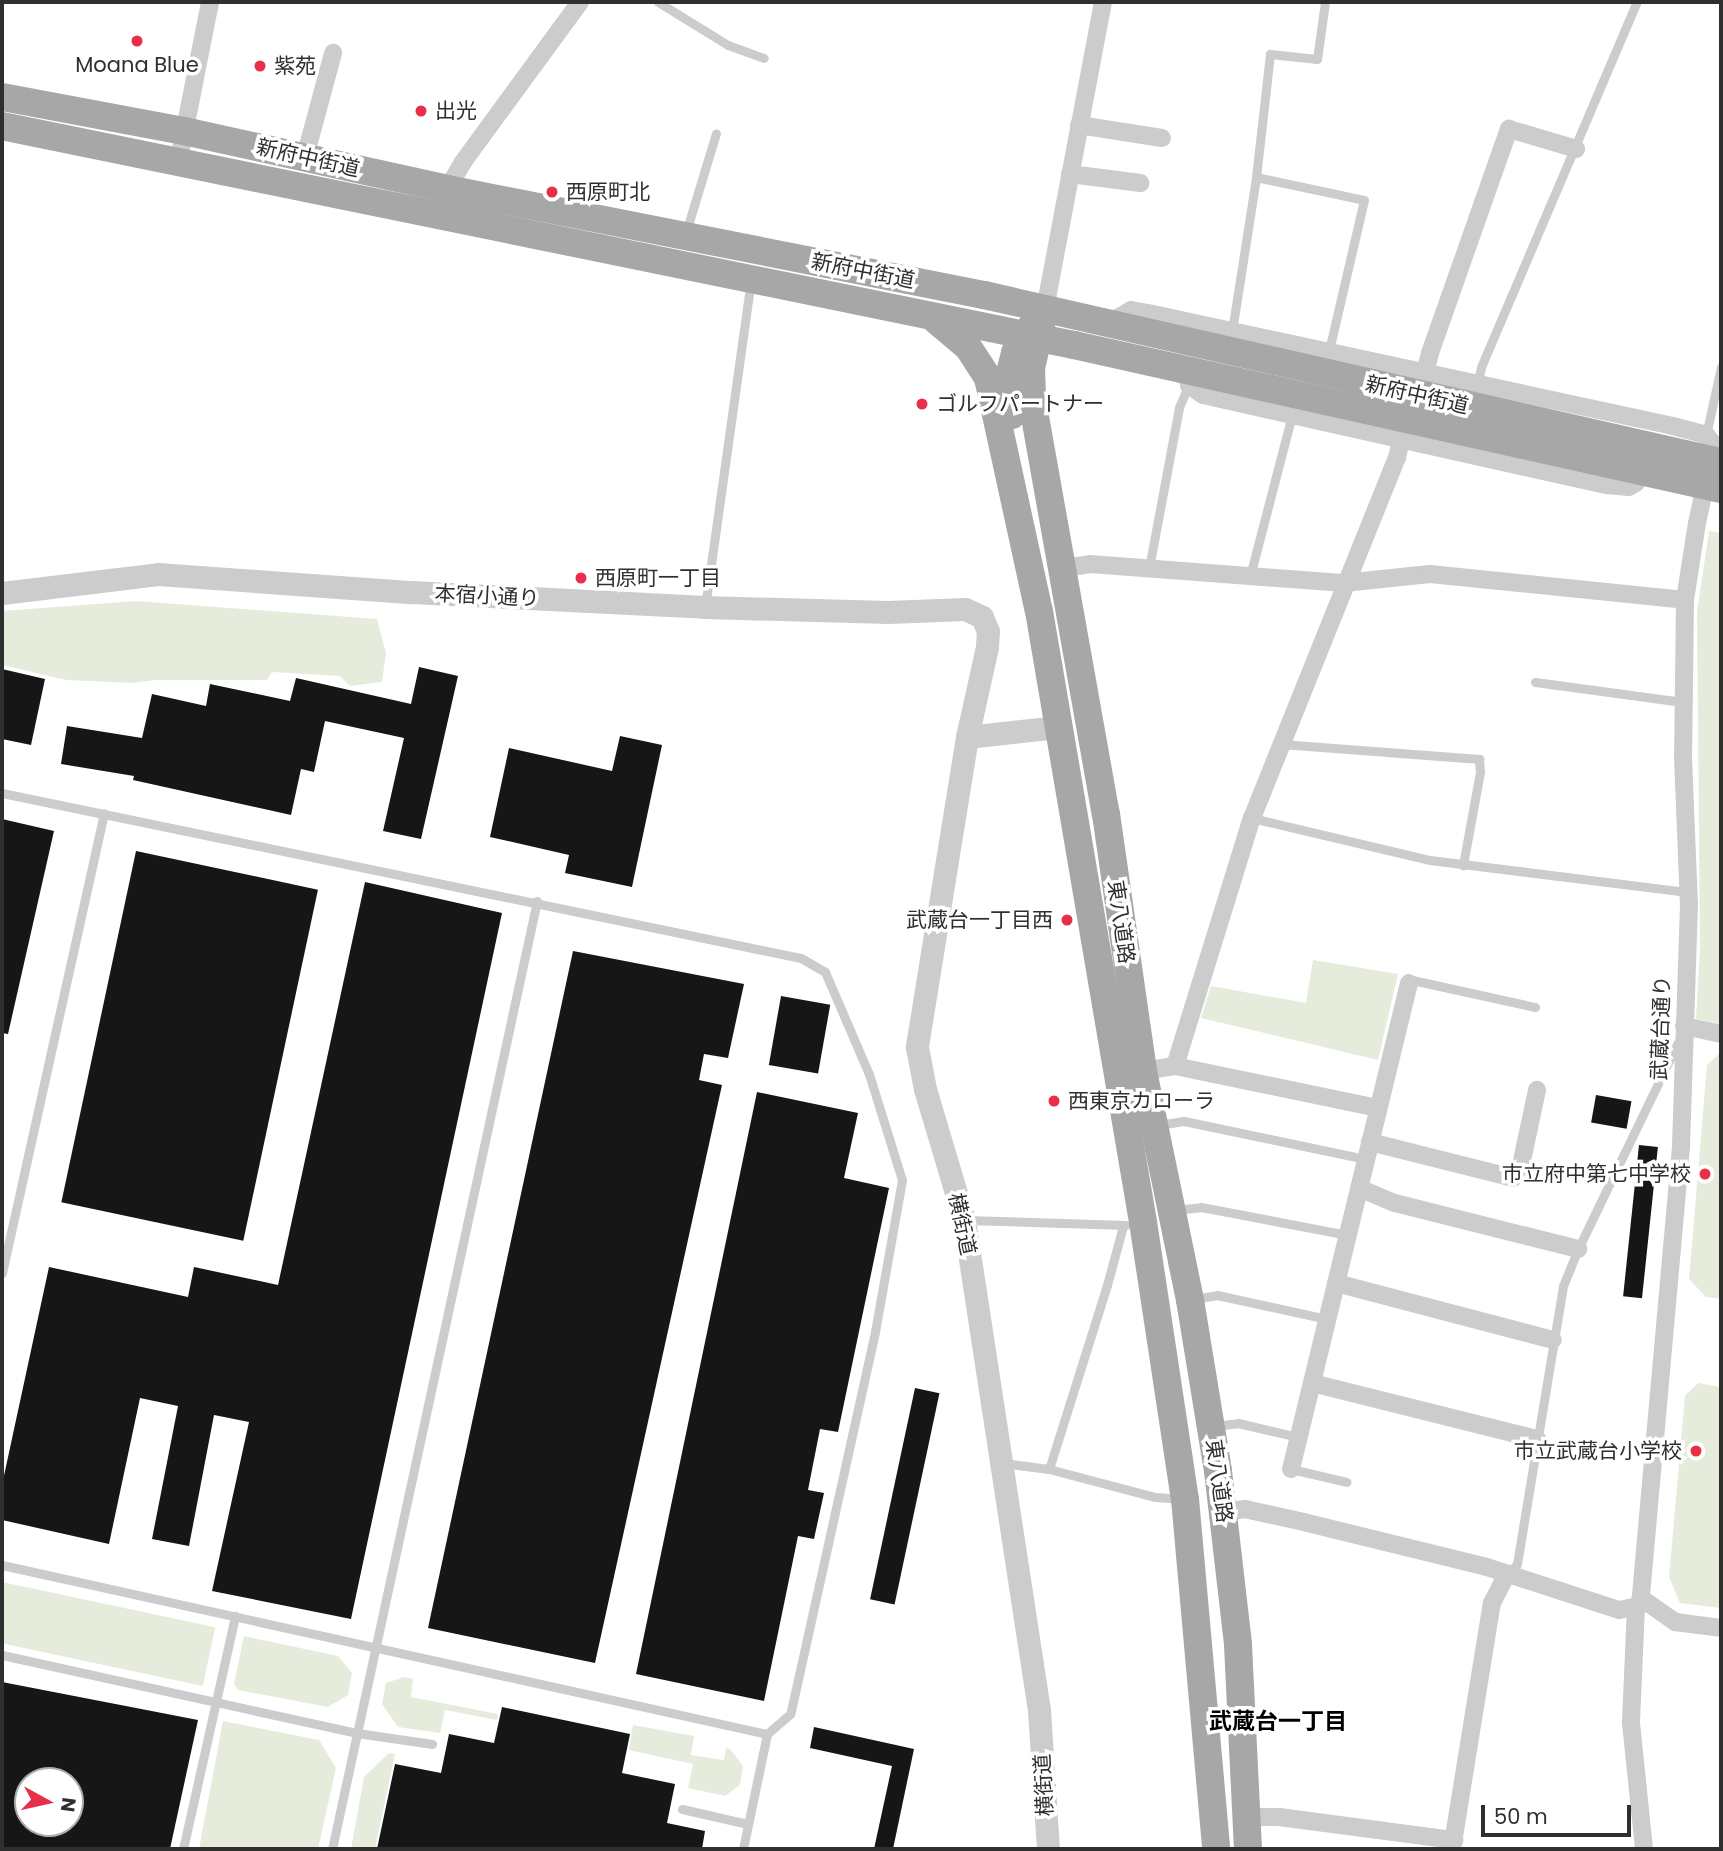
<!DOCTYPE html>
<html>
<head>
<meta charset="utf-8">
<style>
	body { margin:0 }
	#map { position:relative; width:1723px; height:1851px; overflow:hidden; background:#fff; font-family:Poppins,"Noto Sans JP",sans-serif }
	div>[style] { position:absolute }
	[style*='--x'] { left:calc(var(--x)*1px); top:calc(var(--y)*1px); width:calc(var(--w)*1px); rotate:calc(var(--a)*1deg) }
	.green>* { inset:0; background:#e6ecdc; transform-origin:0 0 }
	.building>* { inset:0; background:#161616; transform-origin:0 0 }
	.service>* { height:9px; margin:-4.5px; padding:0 4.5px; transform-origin:4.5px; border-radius:4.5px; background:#ccc }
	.minor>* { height:18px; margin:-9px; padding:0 9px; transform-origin:9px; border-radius:9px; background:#ccc }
	.tertiary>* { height:23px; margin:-11.5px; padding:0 11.5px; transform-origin:11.5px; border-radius:11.5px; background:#ccc }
	.primary>* { height:28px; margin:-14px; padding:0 14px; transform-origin:14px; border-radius:14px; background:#a7a7a7 }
	.dots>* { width:19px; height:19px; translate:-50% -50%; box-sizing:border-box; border:4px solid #fff; border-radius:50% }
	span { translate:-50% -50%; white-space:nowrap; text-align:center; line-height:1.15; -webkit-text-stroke:7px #fff; paint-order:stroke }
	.poi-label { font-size:21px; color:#2f2f2f }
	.left { translate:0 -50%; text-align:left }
	.right { translate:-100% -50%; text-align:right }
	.street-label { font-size:21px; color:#2f2f2f }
	.neighbourhood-label { font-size:23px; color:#000; font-weight:700 }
	.frame { position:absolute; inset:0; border:4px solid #2f2f2f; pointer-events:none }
	.north { position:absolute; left:14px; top:1767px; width:70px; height:70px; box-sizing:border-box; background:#fff; border:2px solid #acacac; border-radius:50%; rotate:98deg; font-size:19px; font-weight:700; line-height:28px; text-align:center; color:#2f2f2f }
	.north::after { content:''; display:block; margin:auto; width:24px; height:32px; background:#e92e49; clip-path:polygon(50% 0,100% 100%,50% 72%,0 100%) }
	.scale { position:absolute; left:1481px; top:1805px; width:150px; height:32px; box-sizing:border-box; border:4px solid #2f2f2f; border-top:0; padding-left:9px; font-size:21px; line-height:24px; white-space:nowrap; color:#2f2f2f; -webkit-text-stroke:5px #fff; paint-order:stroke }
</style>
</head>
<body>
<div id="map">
	<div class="green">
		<i style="clip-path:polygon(1709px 531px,1721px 533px,1721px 1024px,1696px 1019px,1700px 950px,1697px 612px)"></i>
		<i style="clip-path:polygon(136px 601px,377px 619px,386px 653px,382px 682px,350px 686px,340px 676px,272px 672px,267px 680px,156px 680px,131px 683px,66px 680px,2px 665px,2px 611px)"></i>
		<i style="clip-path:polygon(1313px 960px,1398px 974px,1378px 1060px,1201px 1018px,1211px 986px,1306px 1003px)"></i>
		<i style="clip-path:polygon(1719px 1054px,1721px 1054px,1721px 1299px,1706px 1297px,1689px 1279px,1707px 1065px)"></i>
		<i style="clip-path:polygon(1698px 1383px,1721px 1387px,1721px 1608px,1680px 1603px,1669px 1577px,1685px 1396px)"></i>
		<i style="left:2px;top:1582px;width:218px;height:60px;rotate:12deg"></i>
		<i style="clip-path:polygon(244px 1636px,338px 1656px,352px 1673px,348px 1695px,328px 1707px,238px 1690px,234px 1684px)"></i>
		<i style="clip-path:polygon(404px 1677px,413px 1679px,411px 1697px,498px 1714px,497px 1720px,445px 1710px,440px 1733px,398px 1727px,382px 1704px,386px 1683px)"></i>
		<i style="clip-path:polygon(223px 1721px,319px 1740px,336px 1768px,318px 1849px,199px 1849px)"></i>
		<i style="clip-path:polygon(633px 1725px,694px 1736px,691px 1755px,724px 1760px,726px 1748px,730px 1749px,743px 1766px,740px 1785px,725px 1796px,688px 1788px,693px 1764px,629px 1750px)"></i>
		<i style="clip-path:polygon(389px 1753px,395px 1754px,375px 1849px,351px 1849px,364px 1777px)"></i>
	</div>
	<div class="building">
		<i style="clip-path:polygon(419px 667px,458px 676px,421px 839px,383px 831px,404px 738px,325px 721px,314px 772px,301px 769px,291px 815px,133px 780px,134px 776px,61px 764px,67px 726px,142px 738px,152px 694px,206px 706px,210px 684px,290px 701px,296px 678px,411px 704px)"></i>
		<i style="clip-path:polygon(2px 669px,45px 679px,31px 745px,2px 739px)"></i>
		<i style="clip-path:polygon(620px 736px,662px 745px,632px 887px,565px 873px,569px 855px,490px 837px,509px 748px,612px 771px)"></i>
		<i style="clip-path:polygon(2px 819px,54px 831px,8px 1034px,2px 1033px)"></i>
		<i style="left:136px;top:851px;width:186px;height:359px;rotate:12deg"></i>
		<i style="clip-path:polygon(365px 882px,502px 913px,351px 1619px,212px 1591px,249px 1422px,214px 1415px,189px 1546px,152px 1539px,178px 1406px,140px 1398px,109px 1544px,2px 1520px,2px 1485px,49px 1267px,188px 1297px,194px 1267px,278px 1285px)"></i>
		<i style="clip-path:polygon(573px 951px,744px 984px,728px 1058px,704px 1054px,699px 1080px,722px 1085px,595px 1663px,428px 1628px)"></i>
		<i style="left:781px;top:996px;width:50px;height:70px;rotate:10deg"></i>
		<i style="clip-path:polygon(757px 1092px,858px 1113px,844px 1178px,889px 1188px,838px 1432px,820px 1429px,808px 1490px,824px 1493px,814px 1539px,798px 1536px,764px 1701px,636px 1674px)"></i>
		<i style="left:1596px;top:1095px;width:36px;height:28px;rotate:10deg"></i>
		<i style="left:1639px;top:1145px;width:19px;height:152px;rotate:6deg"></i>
		<i style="left:915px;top:1388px;width:25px;height:216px;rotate:12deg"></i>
		<i style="clip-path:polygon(evenodd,2px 1682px,198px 1720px,170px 1849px,2px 1849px,2px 1682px,28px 1781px,70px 1781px,70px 1823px,28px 1823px,28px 1781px)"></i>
		<i style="clip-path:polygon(502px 1707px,630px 1734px,622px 1773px,675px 1784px,667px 1823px,705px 1831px,702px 1849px,377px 1849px,395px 1764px,441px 1773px,449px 1734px,494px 1743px)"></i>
		<i style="clip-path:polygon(814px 1727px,914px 1749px,893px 1849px,874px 1849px,892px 1766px,810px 1748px)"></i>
	</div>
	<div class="service">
		<i style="--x:658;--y:2;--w:82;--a:31.6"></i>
		<i style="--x:728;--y:45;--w:38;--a:20"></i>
		<i style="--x:1256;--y:177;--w:110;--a:12"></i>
		<i style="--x:1364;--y:200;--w:155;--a:103.1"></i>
		<i style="--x:686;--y:232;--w:103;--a:-73.1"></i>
		<i style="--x:1232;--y:331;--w:156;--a:-81.1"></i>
		<i style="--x:1256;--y:177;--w:124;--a:-83.5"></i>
		<i style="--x:1270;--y:54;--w:47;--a:6.1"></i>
		<i style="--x:1317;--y:59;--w:58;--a:-82"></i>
		<i style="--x:1477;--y:385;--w:18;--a:-77"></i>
		<i style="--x:1481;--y:367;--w:397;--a:-66.9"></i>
		<i style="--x:1706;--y:435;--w:70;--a:-77.6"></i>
		<i style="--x:1149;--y:568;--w:164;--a:-79.4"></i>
		<i style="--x:1179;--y:407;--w:24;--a:-66"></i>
		<i style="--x:1250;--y:576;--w:166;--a:-75.4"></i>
		<i style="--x:705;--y:607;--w:329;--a:-82"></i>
		<i style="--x:1535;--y:682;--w:149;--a:7.7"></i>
		<i style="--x:1281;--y:744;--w:199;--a:4.3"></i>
		<i style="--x:1479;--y:759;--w:13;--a:86"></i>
		<i style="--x:1480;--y:772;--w:95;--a:100.4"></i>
		<i style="--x:2;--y:793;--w:816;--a:11.67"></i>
		<i style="--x:801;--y:958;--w:28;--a:30"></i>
		<i style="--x:825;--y:972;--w:111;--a:66.7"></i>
		<i style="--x:869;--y:1074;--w:111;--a:72.7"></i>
		<i style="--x:902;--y:1180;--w:154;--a:100.1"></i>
		<i style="--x:875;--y:1332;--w:391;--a:102.5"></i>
		<i style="--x:790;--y:1714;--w:30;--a:139"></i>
		<i style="--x:767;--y:1734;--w:117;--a:101.8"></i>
		<i style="--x:1252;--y:818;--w:183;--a:13.3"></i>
		<i style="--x:1430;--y:860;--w:260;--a:7.1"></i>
		<i style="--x:1409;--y:983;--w:4;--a:-45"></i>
		<i style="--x:1412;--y:980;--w:126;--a:12.4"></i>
		<i style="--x:1158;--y:1125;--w:26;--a:-9"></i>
		<i style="--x:1184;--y:1121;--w:186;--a:11.8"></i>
		<i style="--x:1174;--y:1210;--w:27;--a:-6"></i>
		<i style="--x:1201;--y:1207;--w:150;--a:10.8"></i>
		<i style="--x:966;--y:1220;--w:160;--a:1.8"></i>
		<i style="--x:2;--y:1273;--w:471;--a:-77.5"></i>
		<i style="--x:1195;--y:1299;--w:22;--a:-10"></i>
		<i style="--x:1217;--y:1295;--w:113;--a:12.3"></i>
		<i style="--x:1215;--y:1426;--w:23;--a:-7"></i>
		<i style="--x:1238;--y:1423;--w:62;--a:13.1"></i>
		<i style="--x:1003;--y:1463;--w:46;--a:7.4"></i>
		<i style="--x:1049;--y:1469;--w:110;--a:14.8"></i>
		<i style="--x:1155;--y:1497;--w:26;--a:4"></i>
		<i style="--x:1049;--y:1469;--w:193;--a:-72.5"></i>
		<i style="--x:1107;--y:1285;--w:61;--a:-74.8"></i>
		<i style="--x:1291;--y:1469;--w:57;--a:13.1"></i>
		<i style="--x:2;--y:1565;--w:783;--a:12.46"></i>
		<i style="--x:1508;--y:1574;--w:13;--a:-48"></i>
		<i style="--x:1517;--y:1564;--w:282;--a:-80.6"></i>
		<i style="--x:1563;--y:1286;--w:40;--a:-68"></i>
		<i style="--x:1578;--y:1249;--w:232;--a:-64.2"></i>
		<i style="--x:2;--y:1655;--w:363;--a:12.4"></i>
		<i style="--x:357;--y:1733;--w:76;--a:8.3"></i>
		<i style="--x:682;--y:1809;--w:68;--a:12.8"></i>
		<i style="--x:183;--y:1849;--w:239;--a:-77.4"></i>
		<i style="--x:332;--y:1849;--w:970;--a:-77.8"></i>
	</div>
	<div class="minor">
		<i style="--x:1079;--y:125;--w:84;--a:8.9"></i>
		<i style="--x:305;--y:157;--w:108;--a:-74.9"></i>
		<i style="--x:178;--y:164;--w:165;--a:-78.8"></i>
		<i style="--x:1070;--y:174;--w:71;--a:7.3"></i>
		<i style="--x:447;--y:189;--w:31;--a:-59"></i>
		<i style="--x:463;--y:162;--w:198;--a:-53.8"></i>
		<i style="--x:1045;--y:309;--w:312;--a:-79.3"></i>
		<i style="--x:1114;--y:326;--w:10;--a:-61"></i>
		<i style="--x:1119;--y:317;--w:14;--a:-30"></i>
		<i style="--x:1131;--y:310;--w:22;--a:10"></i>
		<i style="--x:1153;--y:314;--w:532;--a:12.15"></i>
		<i style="--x:1673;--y:426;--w:34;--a:15"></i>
		<i style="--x:1706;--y:435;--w:13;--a:51"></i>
		<i style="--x:1714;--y:445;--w:80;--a:102.3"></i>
		<i style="--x:1697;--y:523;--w:78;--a:98.9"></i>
		<i style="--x:1685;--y:600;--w:157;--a:90.7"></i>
		<i style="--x:1683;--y:757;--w:148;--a:87.7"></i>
		<i style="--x:1689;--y:905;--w:242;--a:91.9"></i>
		<i style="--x:1681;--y:1147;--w:453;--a:95.1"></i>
		<i style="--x:1641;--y:1598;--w:9;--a:111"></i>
		<i style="--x:1638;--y:1606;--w:19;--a:168"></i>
		<i style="--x:1619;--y:1610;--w:139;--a:-162"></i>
		<i style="--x:1487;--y:1567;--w:188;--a:-166.2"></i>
		<i style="--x:1304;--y:1522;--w:60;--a:-167.6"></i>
		<i style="--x:1245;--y:1509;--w:21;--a:172"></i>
		<i style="--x:1187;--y:371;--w:14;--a:82"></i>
		<i style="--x:1189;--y:385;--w:17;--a:36"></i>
		<i style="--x:1203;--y:395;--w:414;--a:12.6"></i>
		<i style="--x:1607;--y:485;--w:22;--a:5"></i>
		<i style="--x:1629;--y:487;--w:8;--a:-30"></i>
		<i style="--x:1636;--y:483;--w:13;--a:-61"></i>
		<i style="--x:1425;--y:373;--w:21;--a:-76"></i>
		<i style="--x:1430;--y:353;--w:238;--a:-70.6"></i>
		<i style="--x:1509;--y:129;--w:70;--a:16.6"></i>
		<i style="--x:1063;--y:568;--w:27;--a:-8"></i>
		<i style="--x:1090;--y:564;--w:255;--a:4.3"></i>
		<i style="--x:1344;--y:583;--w:86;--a:-6"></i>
		<i style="--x:1430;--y:574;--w:256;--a:5.8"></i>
		<i style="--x:1684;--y:1026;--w:38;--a:12"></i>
		<i style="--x:1175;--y:1066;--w:207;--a:11.7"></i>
		<i style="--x:1143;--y:1071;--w:32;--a:-9"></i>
		<i style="--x:1175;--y:1066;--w:260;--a:-72.8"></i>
		<i style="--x:1252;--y:818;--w:388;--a:-68.1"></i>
		<i style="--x:1397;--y:458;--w:19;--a:-78"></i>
		<i style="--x:1370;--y:1142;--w:147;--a:14.1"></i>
		<i style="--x:1513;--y:1178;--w:11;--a:-49"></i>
		<i style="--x:1520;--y:1170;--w:82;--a:-78"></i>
		<i style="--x:1359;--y:1188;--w:39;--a:23"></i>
		<i style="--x:1395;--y:1203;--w:189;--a:14.1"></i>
		<i style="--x:1336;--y:1283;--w:224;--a:14.7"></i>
		<i style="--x:1312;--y:1383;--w:232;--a:14"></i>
		<i style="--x:1291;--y:1469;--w:500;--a:-76.35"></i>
		<i style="--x:1641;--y:1598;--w:42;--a:35.2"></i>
		<i style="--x:1675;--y:1622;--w:46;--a:7.4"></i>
		<i style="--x:1636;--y:1607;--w:116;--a:92.5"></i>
		<i style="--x:1631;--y:1723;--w:127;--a:84.1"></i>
		<i style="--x:1247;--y:1817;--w:32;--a:0"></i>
		<i style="--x:1279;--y:1817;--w:177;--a:7.5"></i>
		<i style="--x:1452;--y:1849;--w:249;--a:-80.8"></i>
		<i style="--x:1492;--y:1603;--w:31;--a:-63"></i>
	</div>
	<div class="tertiary">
		<i style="--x:2;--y:593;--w:157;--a:-6.9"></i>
		<i style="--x:158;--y:574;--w:254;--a:4.1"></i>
		<i style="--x:411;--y:592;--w:294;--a:2.9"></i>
		<i style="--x:705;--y:607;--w:183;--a:1.6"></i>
		<i style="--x:888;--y:612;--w:77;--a:-2.2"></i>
		<i style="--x:965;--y:609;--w:19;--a:25"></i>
		<i style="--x:982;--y:617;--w:15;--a:67"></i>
		<i style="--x:988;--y:631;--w:16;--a:94"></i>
		<i style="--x:987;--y:647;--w:92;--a:102.5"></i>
		<i style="--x:967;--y:737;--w:314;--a:99.2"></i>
		<i style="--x:917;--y:1047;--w:43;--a:79.2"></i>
		<i style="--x:925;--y:1089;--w:137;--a:73.4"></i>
		<i style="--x:964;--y:1220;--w:496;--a:81.3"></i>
		<i style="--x:1039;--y:1710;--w:139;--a:86.3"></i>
		<i style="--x:967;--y:737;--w:91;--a:-6.3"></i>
	</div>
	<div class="primary">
		<i style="--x:2;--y:97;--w:185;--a:10.6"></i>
		<i style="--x:184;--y:131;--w:269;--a:12.4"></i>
		<i style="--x:447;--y:189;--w:547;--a:11.17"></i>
		<i style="--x:984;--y:295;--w:756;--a:12.77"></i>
		<i style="--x:2;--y:126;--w:1094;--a:11.55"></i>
		<i style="--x:1074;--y:345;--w:663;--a:12.55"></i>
		<i style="--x:937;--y:321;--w:40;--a:40"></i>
		<i style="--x:968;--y:347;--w:37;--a:57"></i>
		<i style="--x:988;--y:378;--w:239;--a:77.7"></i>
		<i style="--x:1039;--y:611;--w:620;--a:80.34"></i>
		<i style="--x:1143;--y:1222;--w:280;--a:81.4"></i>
		<i style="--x:1185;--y:1499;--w:351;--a:84.9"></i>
		<i style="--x:1042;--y:321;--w:48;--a:103.2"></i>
		<i style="--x:1031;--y:368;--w:32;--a:88"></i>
		<i style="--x:1032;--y:400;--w:421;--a:79.9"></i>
		<i style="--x:1106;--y:814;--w:260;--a:81.8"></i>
		<i style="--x:1143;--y:1071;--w:234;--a:78.4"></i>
		<i style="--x:1190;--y:1300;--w:173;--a:80.7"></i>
		<i style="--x:1218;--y:1471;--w:175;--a:83.4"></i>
		<i style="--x:1238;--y:1645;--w:204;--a:87.2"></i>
		<i style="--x:1012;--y:415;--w:42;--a:-92.7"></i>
		<i style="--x:1010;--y:373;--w:21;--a:-76"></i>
		<i style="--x:1015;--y:353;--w:29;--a:-59"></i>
	</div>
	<div class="dots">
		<i style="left:137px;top:41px;background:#e92e49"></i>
		<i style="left:260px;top:66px;background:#e92e49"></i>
		<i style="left:421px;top:111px;background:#e92e49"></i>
		<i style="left:552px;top:192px;background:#e92e49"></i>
		<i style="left:922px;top:404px;background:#e92e49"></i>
		<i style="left:581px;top:578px;background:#e92e49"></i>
		<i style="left:1067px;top:920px;background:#e92e49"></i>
		<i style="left:1054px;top:1101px;background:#e92e49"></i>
		<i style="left:1705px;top:1174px;background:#e92e49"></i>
		<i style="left:1696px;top:1451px;background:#e92e49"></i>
	</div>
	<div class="poi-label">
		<span style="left:137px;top:65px">Moana Blue</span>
		<span class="left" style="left:274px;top:66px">紫苑</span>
		<span class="left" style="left:435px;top:111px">出光</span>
		<span class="left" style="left:566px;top:192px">西原町北</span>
		<span class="left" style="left:936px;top:404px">ゴルフパートナー</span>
		<span class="left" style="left:595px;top:578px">西原町一丁目</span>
		<span class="right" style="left:1053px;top:920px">武蔵台一丁目西</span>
		<span class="left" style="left:1068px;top:1101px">西東京カローラ</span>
		<span class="right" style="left:1691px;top:1174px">市立府中第七中学校</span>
		<span class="right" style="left:1682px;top:1451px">市立武蔵台小学校</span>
	</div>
	<div class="street-label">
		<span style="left:308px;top:158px;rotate:13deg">新府中街道</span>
		<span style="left:863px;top:271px;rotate:11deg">新府中街道</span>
		<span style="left:1417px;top:395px;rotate:13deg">新府中街道</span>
		<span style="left:487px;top:596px;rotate:3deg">本宿小通り</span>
		<span style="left:1121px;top:922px;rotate:82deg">東八道路</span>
		<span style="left:1661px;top:1028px;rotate:-88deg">武蔵台通り</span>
		<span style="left:962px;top:1224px;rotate:78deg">横街道</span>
		<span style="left:1219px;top:1481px;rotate:82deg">東八道路</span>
		<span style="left:1044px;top:1785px;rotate:-93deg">横街道</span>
	</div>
	<div class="neighbourhood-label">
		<span style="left:1278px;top:1721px">武蔵台一丁目</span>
	</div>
	<div class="frame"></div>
	<div class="north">N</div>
	<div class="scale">50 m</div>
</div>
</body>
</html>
